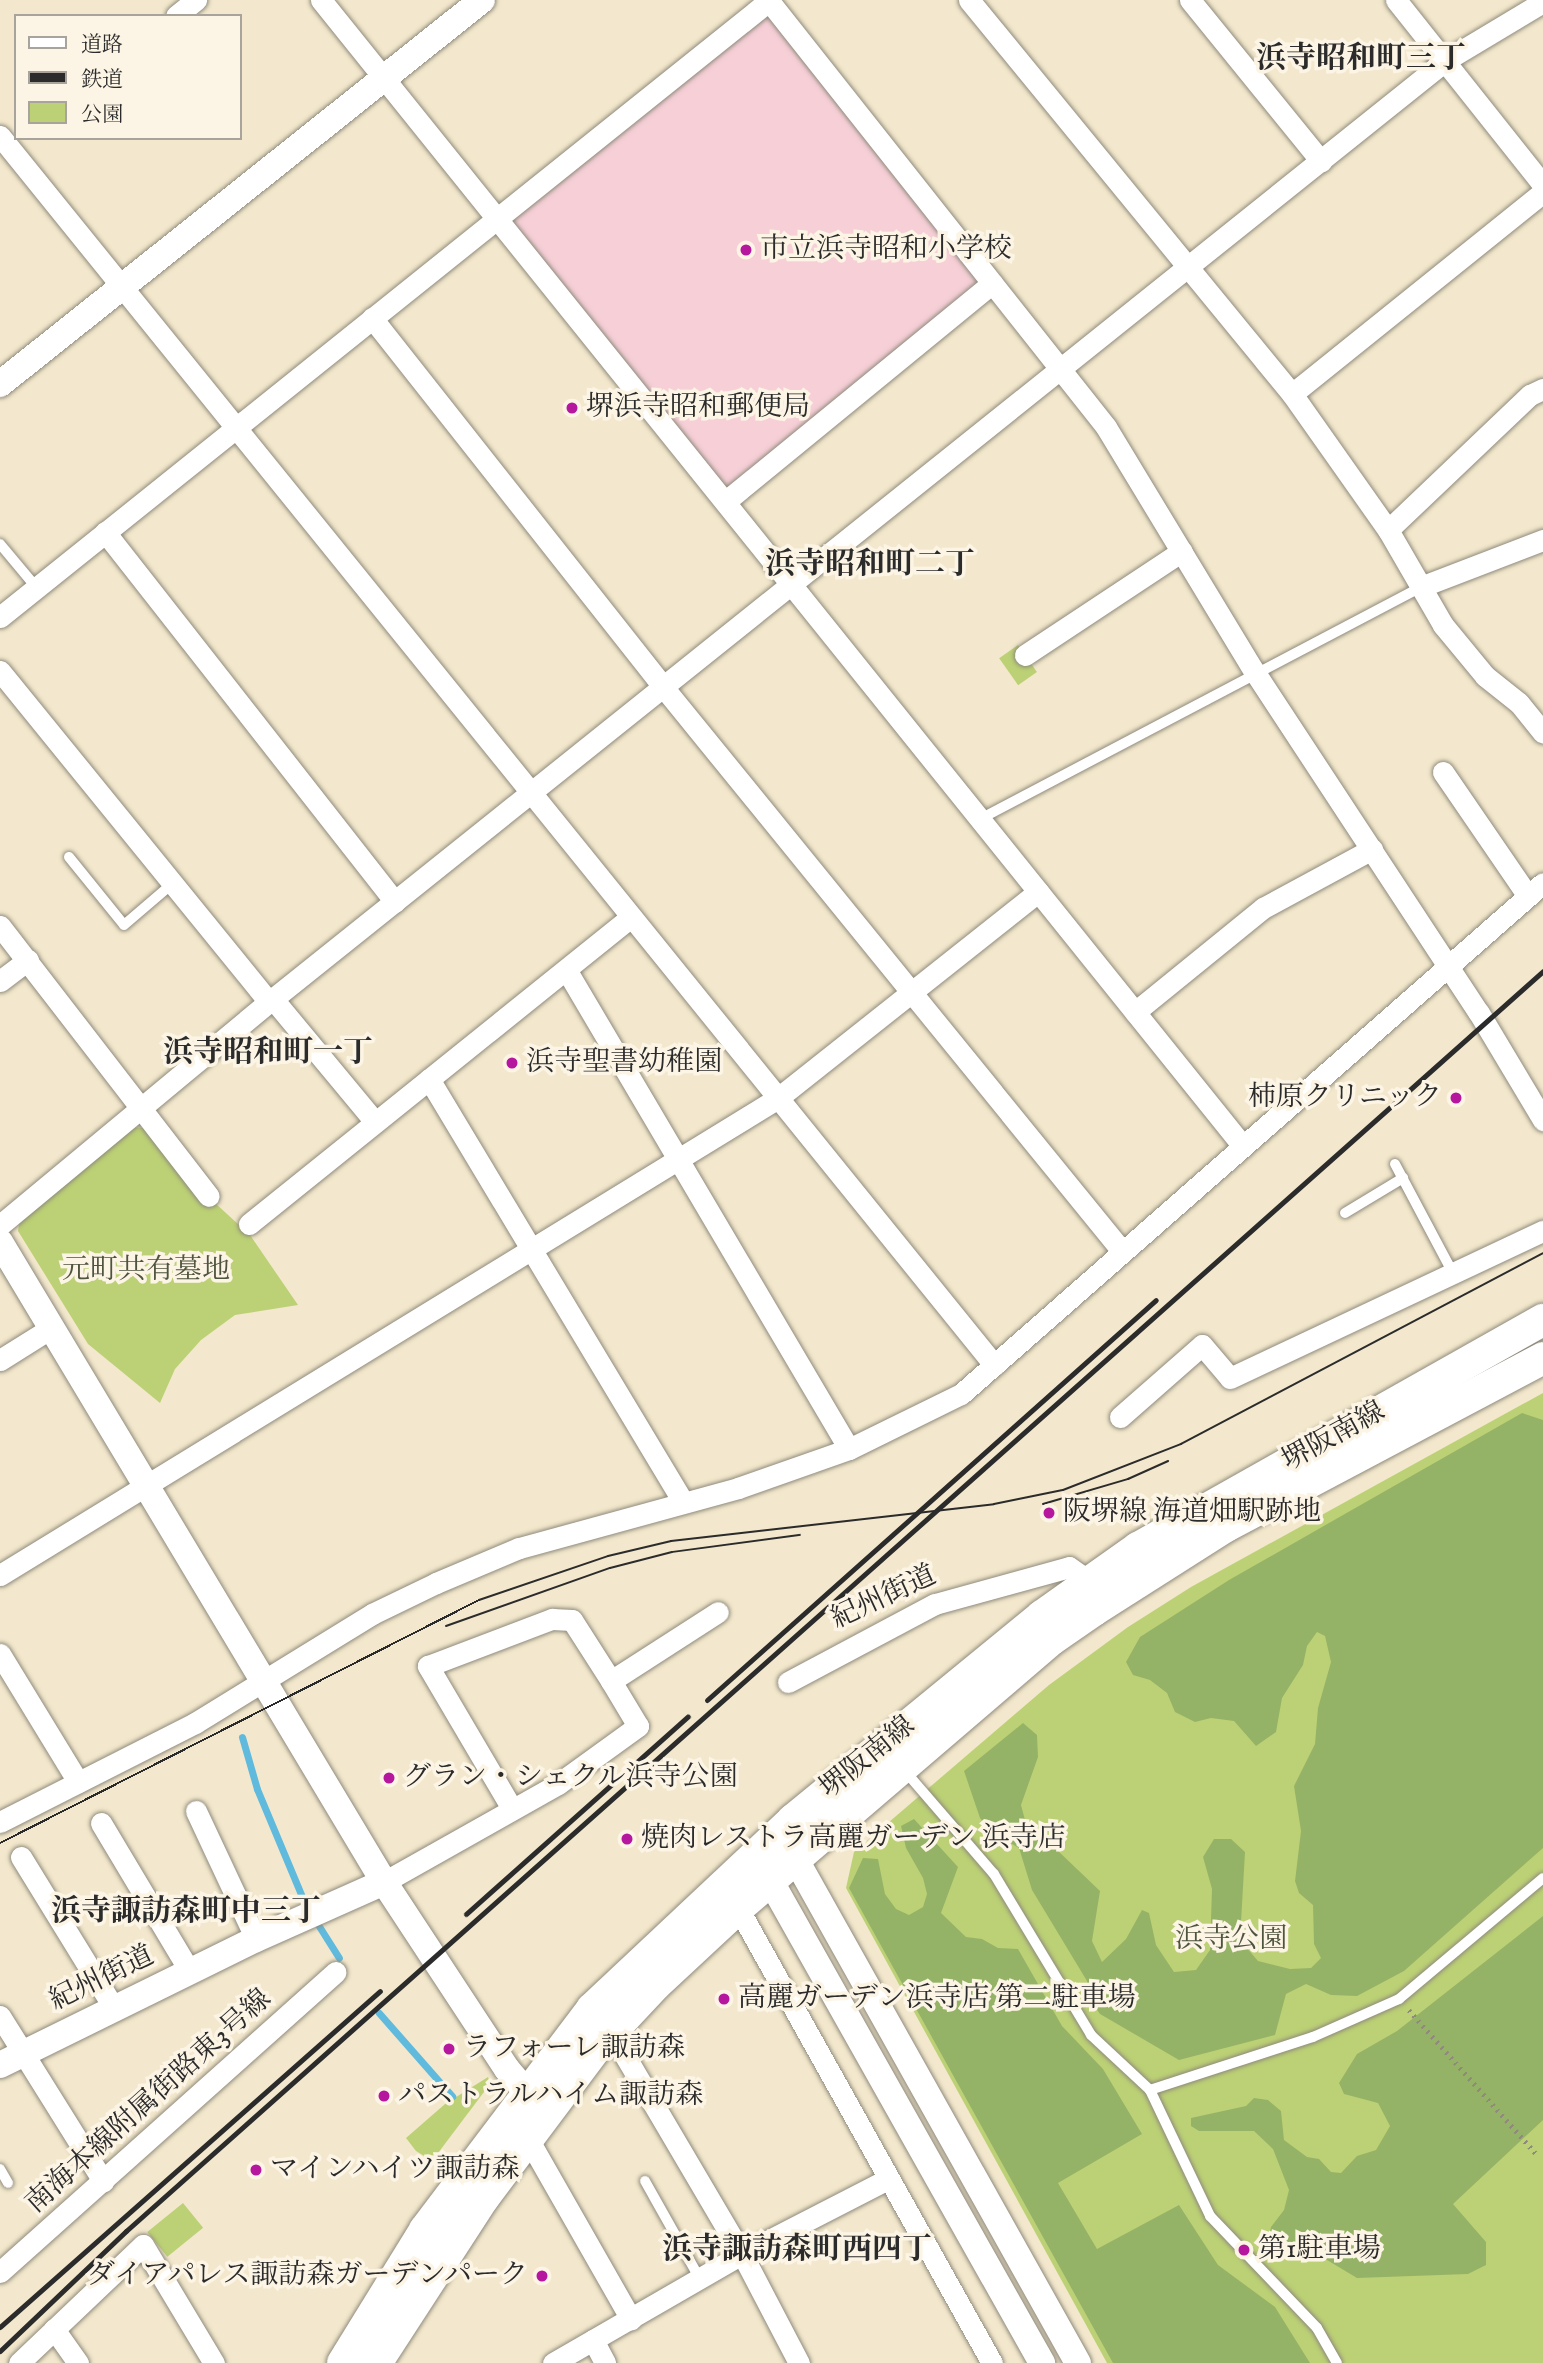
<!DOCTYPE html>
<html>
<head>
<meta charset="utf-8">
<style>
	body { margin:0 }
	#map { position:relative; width:1543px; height:2363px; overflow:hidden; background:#f3e8cd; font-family:"IM FELL English","Noto Serif JP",serif }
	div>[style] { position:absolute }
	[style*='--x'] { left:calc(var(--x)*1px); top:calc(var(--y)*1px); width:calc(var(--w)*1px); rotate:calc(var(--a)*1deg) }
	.built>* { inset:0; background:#f6cfd7; transform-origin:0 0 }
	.green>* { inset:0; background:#bcd175; transform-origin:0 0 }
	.forest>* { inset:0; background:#95b366 }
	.stream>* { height:7px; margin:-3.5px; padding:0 3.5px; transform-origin:3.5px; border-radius:3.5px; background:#60badd }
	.path>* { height:4.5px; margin-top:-2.25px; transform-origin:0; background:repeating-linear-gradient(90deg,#8f8a7c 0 2px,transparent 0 7px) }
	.roads { filter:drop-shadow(0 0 2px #8f8a7c) drop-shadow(0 0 2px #8f8a7c) }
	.service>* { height:10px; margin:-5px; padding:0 5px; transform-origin:5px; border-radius:5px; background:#fff }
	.minor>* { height:21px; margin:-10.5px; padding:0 10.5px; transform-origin:10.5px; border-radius:10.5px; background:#fff }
	.tertiary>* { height:26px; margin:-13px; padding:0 13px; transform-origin:13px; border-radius:13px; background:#fff }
	.secondary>* { height:32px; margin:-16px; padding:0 16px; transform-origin:16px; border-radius:16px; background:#fff }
	.tram>* { height:2px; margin:-1px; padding:0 1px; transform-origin:1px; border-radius:1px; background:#2b2b2b }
	.rail>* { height:5px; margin:-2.5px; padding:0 2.5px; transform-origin:2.5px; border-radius:2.5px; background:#2b2b2b }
	.dots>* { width:19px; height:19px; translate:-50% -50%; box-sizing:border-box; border:4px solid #fcf5e5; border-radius:50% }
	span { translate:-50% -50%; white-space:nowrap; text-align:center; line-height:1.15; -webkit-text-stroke:7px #fcf5e5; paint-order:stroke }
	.poi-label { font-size:28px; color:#2b2b2b }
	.left { translate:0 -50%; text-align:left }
	.right { translate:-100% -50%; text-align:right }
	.park-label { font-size:28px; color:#4f543e }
	.street-label { font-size:28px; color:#2b2b2b }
	.neighbourhood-label { font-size:30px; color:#2b2b2b; font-weight:700 }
	.legend { position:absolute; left:14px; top:14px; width:228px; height:126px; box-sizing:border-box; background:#fcf5e5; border:2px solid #a8a49b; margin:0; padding:9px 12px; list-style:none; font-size:21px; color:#2b2b2b }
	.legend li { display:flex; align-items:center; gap:14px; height:35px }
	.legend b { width:35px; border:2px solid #a8a49b }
</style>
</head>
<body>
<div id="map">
	<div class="built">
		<i style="left:769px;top:1px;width:360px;height:346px;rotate:52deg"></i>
	</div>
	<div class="green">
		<i style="left:1018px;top:645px;width:33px;height:23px;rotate:55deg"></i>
		<i style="clip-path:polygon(132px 1127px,143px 1128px,201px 1201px,215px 1203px,250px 1235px,298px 1305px,235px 1315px,201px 1340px,175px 1369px,160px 1403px,88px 1344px,18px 1231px,20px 1217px)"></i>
		<i style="clip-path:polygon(1543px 1393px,1543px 2363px,1107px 2363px,846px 1888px,854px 1852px,1049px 1685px,1128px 1627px,1191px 1587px)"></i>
		<i style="clip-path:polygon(488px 2077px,490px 2084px,432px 2161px,416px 2151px,406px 2138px,445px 2104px)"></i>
		<i style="left:183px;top:2203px;width:32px;height:46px;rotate:51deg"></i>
	</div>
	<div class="forest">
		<i style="clip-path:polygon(1522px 1413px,1543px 1420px,1543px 1848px,1404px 1971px,1357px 1996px,1331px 1995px,1306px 1984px,1286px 1994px,1275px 2035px,1179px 2060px,1100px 2014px,1090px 2000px,1087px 1981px,1032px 1890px,1019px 1848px,990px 1831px,980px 1818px,964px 1771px,1023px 1723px,1037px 1735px,1038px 1757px,1021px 1805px,1029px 1835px,1056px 1849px,1100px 1891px,1092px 1941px,1102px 1962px,1126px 1939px,1142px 1910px,1149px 1913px,1156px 1945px,1174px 1972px,1196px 1970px,1210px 1950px,1212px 1889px,1203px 1857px,1214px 1839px,1231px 1839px,1245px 1852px,1240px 1940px,1258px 1961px,1290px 1969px,1311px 1968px,1321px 1958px,1314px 1944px,1313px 1905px,1299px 1893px,1295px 1881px,1301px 1831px,1294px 1786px,1315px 1744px,1318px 1708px,1331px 1662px,1325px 1636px,1317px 1632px,1307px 1646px,1303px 1665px,1282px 1698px,1276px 1732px,1256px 1746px,1234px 1721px,1211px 1718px,1195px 1722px,1175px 1712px,1167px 1693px,1150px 1680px,1133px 1675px,1126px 1662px,1140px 1637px,1229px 1580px)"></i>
		<i style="clip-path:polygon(914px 1819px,958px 1867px,941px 1913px,966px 1937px,982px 1939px,998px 1948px,1018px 1949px,1062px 2026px,1103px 2069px,1142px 2134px,1058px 2183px,1097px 2249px,1179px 2205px,1218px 2265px,1275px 2307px,1310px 2363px,1113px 2363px,849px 1888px,863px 1858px,878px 1859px,885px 1894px,896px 1909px,909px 1915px,923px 1907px,927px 1894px,923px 1878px,906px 1848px,901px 1826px)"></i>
		<i style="clip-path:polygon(1543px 1916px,1543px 2120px,1453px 2204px,1486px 2242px,1486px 2265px,1468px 2274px,1357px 2278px,1307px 2248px,1277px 2244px,1269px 2236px,1271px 2227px,1284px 2210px,1289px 2190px,1273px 2149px,1254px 2131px,1199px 2131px,1191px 2126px,1191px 2118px,1246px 2106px,1254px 2098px,1268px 2100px,1281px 2111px,1284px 2140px,1307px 2157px,1319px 2159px,1331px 2172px,1341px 2173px,1357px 2156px,1376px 2150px,1390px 2126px,1378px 2103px,1344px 2094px,1339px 2083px,1357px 2054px,1397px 2031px)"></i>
	</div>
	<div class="stream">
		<i style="--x:242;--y:1737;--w:54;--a:73.9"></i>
		<i style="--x:257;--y:1789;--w:119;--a:67.3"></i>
		<i style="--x:317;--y:1923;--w:41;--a:57.8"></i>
		<i style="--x:379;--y:2013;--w:111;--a:48.7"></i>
	</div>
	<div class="path">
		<i style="--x:1409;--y:2010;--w:195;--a:48.5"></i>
	</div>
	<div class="roads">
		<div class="service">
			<i style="--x:0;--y:544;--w:56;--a:50.1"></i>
			<i style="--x:980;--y:819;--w:501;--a:-27.74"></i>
			<i style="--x:69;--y:857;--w:87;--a:51"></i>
			<i style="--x:124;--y:925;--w:65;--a:-40.6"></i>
			<i style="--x:1395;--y:1164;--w:123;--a:62"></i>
			<i style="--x:1345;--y:1213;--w:68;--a:-31.1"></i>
			<i style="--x:905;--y:1771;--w:136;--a:49.2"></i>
			<i style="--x:994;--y:1874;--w:188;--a:58.9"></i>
			<i style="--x:1091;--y:2035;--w:81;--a:43"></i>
			<i style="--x:1150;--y:2090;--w:140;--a:64.5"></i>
			<i style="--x:1210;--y:2216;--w:155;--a:46.3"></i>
			<i style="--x:1317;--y:2328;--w:40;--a:60.3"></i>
			<i style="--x:1150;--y:2090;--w:171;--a:-18"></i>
			<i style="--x:1313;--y:2037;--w:94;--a:-23.8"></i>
			<i style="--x:1399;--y:1999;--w:188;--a:-40"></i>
			<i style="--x:0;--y:2169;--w:16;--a:60"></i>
			<i style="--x:645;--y:2181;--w:112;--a:60.7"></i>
		</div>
		<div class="minor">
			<i style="--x:321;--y:0;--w:1469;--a:51.19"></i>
			<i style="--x:969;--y:0;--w:509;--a:50.66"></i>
			<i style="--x:1292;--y:394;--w:166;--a:54.8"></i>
			<i style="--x:1388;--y:530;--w:110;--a:59.9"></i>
			<i style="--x:1443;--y:625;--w:66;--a:50.5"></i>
			<i style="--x:1485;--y:676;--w:43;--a:38.5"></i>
			<i style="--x:1519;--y:703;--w:38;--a:51"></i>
			<i style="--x:1190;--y:0;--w:208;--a:50.9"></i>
			<i style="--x:1396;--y:0;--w:236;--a:51.5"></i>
			<i style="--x:769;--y:1;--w:543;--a:51.65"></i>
			<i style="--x:1106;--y:427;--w:285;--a:58.8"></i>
			<i style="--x:1254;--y:671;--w:409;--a:56.7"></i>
			<i style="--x:1479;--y:1013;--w:125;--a:59.1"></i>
			<i style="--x:176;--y:16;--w:26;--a:-39"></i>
			<i style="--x:0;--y:136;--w:1581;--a:51.03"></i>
			<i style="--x:372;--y:318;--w:471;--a:51.7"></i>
			<i style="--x:664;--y:688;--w:724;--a:50.88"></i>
			<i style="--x:1292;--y:394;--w:322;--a:-38.8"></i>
			<i style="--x:726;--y:501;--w:344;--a:-39.3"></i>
			<i style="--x:1388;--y:530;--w:196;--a:-43.6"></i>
			<i style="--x:1530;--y:395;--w:14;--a:-25"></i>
			<i style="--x:105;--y:532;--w:470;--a:51.9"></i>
			<i style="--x:1423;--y:586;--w:129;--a:-21"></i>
			<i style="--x:0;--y:617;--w:987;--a:-38.71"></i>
			<i style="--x:1025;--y:655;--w:188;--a:-33.5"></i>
			<i style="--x:0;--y:671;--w:427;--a:50.9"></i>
			<i style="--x:1443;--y:772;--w:150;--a:55.6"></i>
			<i style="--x:0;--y:926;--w:341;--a:52.3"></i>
			<i style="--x:567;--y:971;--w:555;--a:59.46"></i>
			<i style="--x:0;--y:981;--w:35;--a:-37"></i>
			<i style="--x:273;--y:999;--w:160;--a:50.3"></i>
			<i style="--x:1135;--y:1012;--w:165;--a:-39.1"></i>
			<i style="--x:1263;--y:908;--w:124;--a:-28.4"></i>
			<i style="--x:429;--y:1079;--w:493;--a:59"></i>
			<i style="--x:249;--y:1224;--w:489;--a:-38.8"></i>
			<i style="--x:0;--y:1225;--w:349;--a:-39.7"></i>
			<i style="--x:269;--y:1002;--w:1508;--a:-38.67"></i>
			<i style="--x:1446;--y:60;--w:113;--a:-30.9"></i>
			<i style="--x:0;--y:1360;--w:60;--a:-32.1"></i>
			<i style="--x:1120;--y:1417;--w:109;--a:-41.3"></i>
			<i style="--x:1202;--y:1345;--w:43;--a:49.7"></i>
			<i style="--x:1230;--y:1378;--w:346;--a:-25.2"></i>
			<i style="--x:0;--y:1575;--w:913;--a:-31.51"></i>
			<i style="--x:778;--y:1098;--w:332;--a:-38.4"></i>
			<i style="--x:0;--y:1654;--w:150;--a:58.6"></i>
			<i style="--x:788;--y:1682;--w:166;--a:-28"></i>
			<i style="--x:935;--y:1604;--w:139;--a:-15.4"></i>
			<i style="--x:1069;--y:1567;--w:24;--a:35"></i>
			<i style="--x:511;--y:1807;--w:164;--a:-120.5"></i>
			<i style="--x:428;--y:1666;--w:133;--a:-20.8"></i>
			<i style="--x:552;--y:1619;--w:20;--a:3"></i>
			<i style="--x:572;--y:1620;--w:72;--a:57.4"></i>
			<i style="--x:196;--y:1811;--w:141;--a:64.9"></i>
			<i style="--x:0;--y:1822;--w:219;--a:-26.9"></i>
			<i style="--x:195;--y:1723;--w:208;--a:-31.6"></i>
			<i style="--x:372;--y:1614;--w:71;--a:-25.8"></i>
			<i style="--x:436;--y:1583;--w:90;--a:-22.9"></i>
			<i style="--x:519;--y:1548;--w:227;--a:-15.3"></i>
			<i style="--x:738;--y:1488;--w:118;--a:-19.4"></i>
			<i style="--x:849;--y:1449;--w:125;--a:-26.2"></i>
			<i style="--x:961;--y:1394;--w:774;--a:-41.28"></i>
			<i style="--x:101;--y:1823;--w:174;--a:59.1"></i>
			<i style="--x:21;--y:1857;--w:177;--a:58.4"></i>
			<i style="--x:384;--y:1882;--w:200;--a:-29.4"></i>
			<i style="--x:558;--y:1784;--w:99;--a:-35.9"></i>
			<i style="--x:638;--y:1726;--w:52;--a:-121"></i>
			<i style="--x:611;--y:1681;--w:127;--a:-32.8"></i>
			<i style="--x:738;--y:1908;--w:521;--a:60.83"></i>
			<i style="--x:0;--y:2016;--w:195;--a:58"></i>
			<i style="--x:611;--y:2032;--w:258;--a:59.5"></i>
			<i style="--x:742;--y:2254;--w:123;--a:62.4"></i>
			<i style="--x:527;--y:2137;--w:210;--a:60.3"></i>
			<i style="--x:0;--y:2272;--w:450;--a:-41.8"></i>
			<i style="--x:54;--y:2329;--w:42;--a:54.8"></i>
			<i style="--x:593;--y:2340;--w:26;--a:62"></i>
			<i style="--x:19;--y:2363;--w:171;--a:-43.6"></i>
			<i style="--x:143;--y:2245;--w:138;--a:59"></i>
			<i style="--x:553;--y:2363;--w:218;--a:-30"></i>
			<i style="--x:742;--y:2254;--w:164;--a:-27.2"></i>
		</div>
		<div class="tertiary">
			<i style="--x:0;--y:384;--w:616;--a:-38.54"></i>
			<i style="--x:0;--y:1242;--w:746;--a:59.04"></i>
			<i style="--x:384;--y:1882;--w:224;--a:56.7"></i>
			<i style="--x:507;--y:2069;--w:50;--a:49.9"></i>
			<i style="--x:786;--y:1842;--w:597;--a:60.73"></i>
			<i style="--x:761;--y:1864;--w:573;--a:60.61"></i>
			<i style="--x:0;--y:2065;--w:285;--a:-26.2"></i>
			<i style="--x:256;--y:1939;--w:140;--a:-24"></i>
		</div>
		<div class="secondary">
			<i style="--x:343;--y:2363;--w:156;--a:-58.3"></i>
			<i style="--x:425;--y:2230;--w:277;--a:-52.9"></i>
			<i style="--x:592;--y:2009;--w:276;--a:-43.2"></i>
			<i style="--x:793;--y:1820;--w:322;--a:-39.3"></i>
			<i style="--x:1042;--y:1616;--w:118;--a:-35.3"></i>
			<i style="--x:1138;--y:1548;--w:465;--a:-29.4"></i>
			<i style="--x:376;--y:2363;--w:198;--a:-57"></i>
			<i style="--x:484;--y:2197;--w:185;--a:-53.1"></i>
			<i style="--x:595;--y:2049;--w:88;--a:-46.8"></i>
			<i style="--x:655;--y:1985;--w:113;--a:-42.9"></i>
			<i style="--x:738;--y:1908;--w:413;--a:-40.6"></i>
			<i style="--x:1052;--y:1639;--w:51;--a:-34.6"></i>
			<i style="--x:1094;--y:1610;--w:156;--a:-32.5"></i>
			<i style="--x:1226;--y:1526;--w:359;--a:-27.9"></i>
		</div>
	</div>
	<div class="tram">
		<i style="--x:1043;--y:1504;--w:89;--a:-16.4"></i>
		<i style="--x:1128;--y:1479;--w:44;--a:-24.2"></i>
		<i style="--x:446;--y:1626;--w:174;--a:-19.5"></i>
		<i style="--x:610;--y:1568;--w:64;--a:-14.5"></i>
		<i style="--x:672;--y:1552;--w:129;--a:-7.6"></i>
		<i style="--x:0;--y:1843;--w:537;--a:-26.9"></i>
		<i style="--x:479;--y:1600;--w:136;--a:-18.8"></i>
		<i style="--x:608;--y:1556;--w:65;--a:-13.4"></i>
		<i style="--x:671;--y:1541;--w:325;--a:-6.5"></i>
		<i style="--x:994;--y:1504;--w:70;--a:-11.5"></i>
		<i style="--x:1063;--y:1490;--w:127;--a:-21.3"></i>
		<i style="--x:1181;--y:1444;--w:409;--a:-27.8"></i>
	</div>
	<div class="rail">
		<i style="--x:707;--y:1700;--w:601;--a:-41.7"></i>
		<i style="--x:466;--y:1914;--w:297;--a:-41.7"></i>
		<i style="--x:0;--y:2327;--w:507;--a:-41.48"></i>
		<i style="--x:0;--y:2351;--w:174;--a:-43.6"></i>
		<i style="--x:126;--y:2231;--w:1896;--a:-41.64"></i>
	</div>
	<div class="dots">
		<i style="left:746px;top:250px;background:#b5179e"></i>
		<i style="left:572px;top:408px;background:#b5179e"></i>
		<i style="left:512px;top:1063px;background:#b5179e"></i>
		<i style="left:1456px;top:1098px;background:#b5179e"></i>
		<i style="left:1049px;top:1513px;background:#b5179e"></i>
		<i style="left:389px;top:1778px;background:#b5179e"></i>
		<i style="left:627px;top:1839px;background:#b5179e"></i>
		<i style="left:724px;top:1999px;background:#b5179e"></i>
		<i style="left:449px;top:2049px;background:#b5179e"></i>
		<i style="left:384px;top:2096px;background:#b5179e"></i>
		<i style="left:256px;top:2170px;background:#b5179e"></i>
		<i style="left:1244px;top:2250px;background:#b5179e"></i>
		<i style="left:542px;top:2276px;background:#b5179e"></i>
	</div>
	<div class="poi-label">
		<span class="left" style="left:760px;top:250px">市立浜寺昭和小学校</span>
		<span class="left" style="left:586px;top:408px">堺浜寺昭和郵便局</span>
		<span class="left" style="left:526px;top:1063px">浜寺聖書幼稚園</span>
		<span class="right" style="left:1442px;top:1098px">柿原クリニック</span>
		<span class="left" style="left:1063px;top:1513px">阪堺線 海道畑駅跡地</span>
		<span class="left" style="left:403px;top:1778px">グラン・シェクル浜寺公園</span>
		<span class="left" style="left:641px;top:1839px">焼肉レストラ高麗ガーデン 浜寺店</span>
		<span class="left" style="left:738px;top:1999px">高麗ガーデン浜寺店 第二駐車場</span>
		<span class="left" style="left:463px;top:2049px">ラフォーレ諏訪森</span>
		<span class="left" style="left:398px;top:2096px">パストラルハイム諏訪森</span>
		<span class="left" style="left:270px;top:2170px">マインハイツ諏訪森</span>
		<span class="left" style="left:1258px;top:2250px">第1駐車場</span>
		<span class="right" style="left:528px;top:2276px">ダイアパレス諏訪森ガーデンパーク</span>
	</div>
	<div class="park-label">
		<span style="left:146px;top:1271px">元町共有墓地</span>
		<span style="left:1231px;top:1940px">浜寺公園</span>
	</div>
	<div class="street-label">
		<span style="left:1334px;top:1437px;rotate:-29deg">堺阪南線</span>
		<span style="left:884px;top:1598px;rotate:-25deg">紀州街道</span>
		<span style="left:868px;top:1758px;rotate:-39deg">堺阪南線</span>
		<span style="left:102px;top:1979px;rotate:-26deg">紀州街道</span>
		<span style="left:149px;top:2102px;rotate:-42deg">南海本線附属街路東3号線</span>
	</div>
	<div class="neighbourhood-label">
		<span style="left:1361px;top:59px">浜寺昭和町三丁</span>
		<span style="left:870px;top:565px">浜寺昭和町二丁</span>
		<span style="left:268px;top:1053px">浜寺昭和町一丁</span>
		<span style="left:186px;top:1912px">浜寺諏訪森町中三丁</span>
		<span style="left:797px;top:2250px">浜寺諏訪森町西四丁</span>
	</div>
	<ul class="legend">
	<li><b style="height:9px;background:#fff"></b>道路</li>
	<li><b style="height:9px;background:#2b2b2b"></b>鉄道</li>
	<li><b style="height:19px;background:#bcd175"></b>公園</li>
	</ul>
</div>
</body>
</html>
